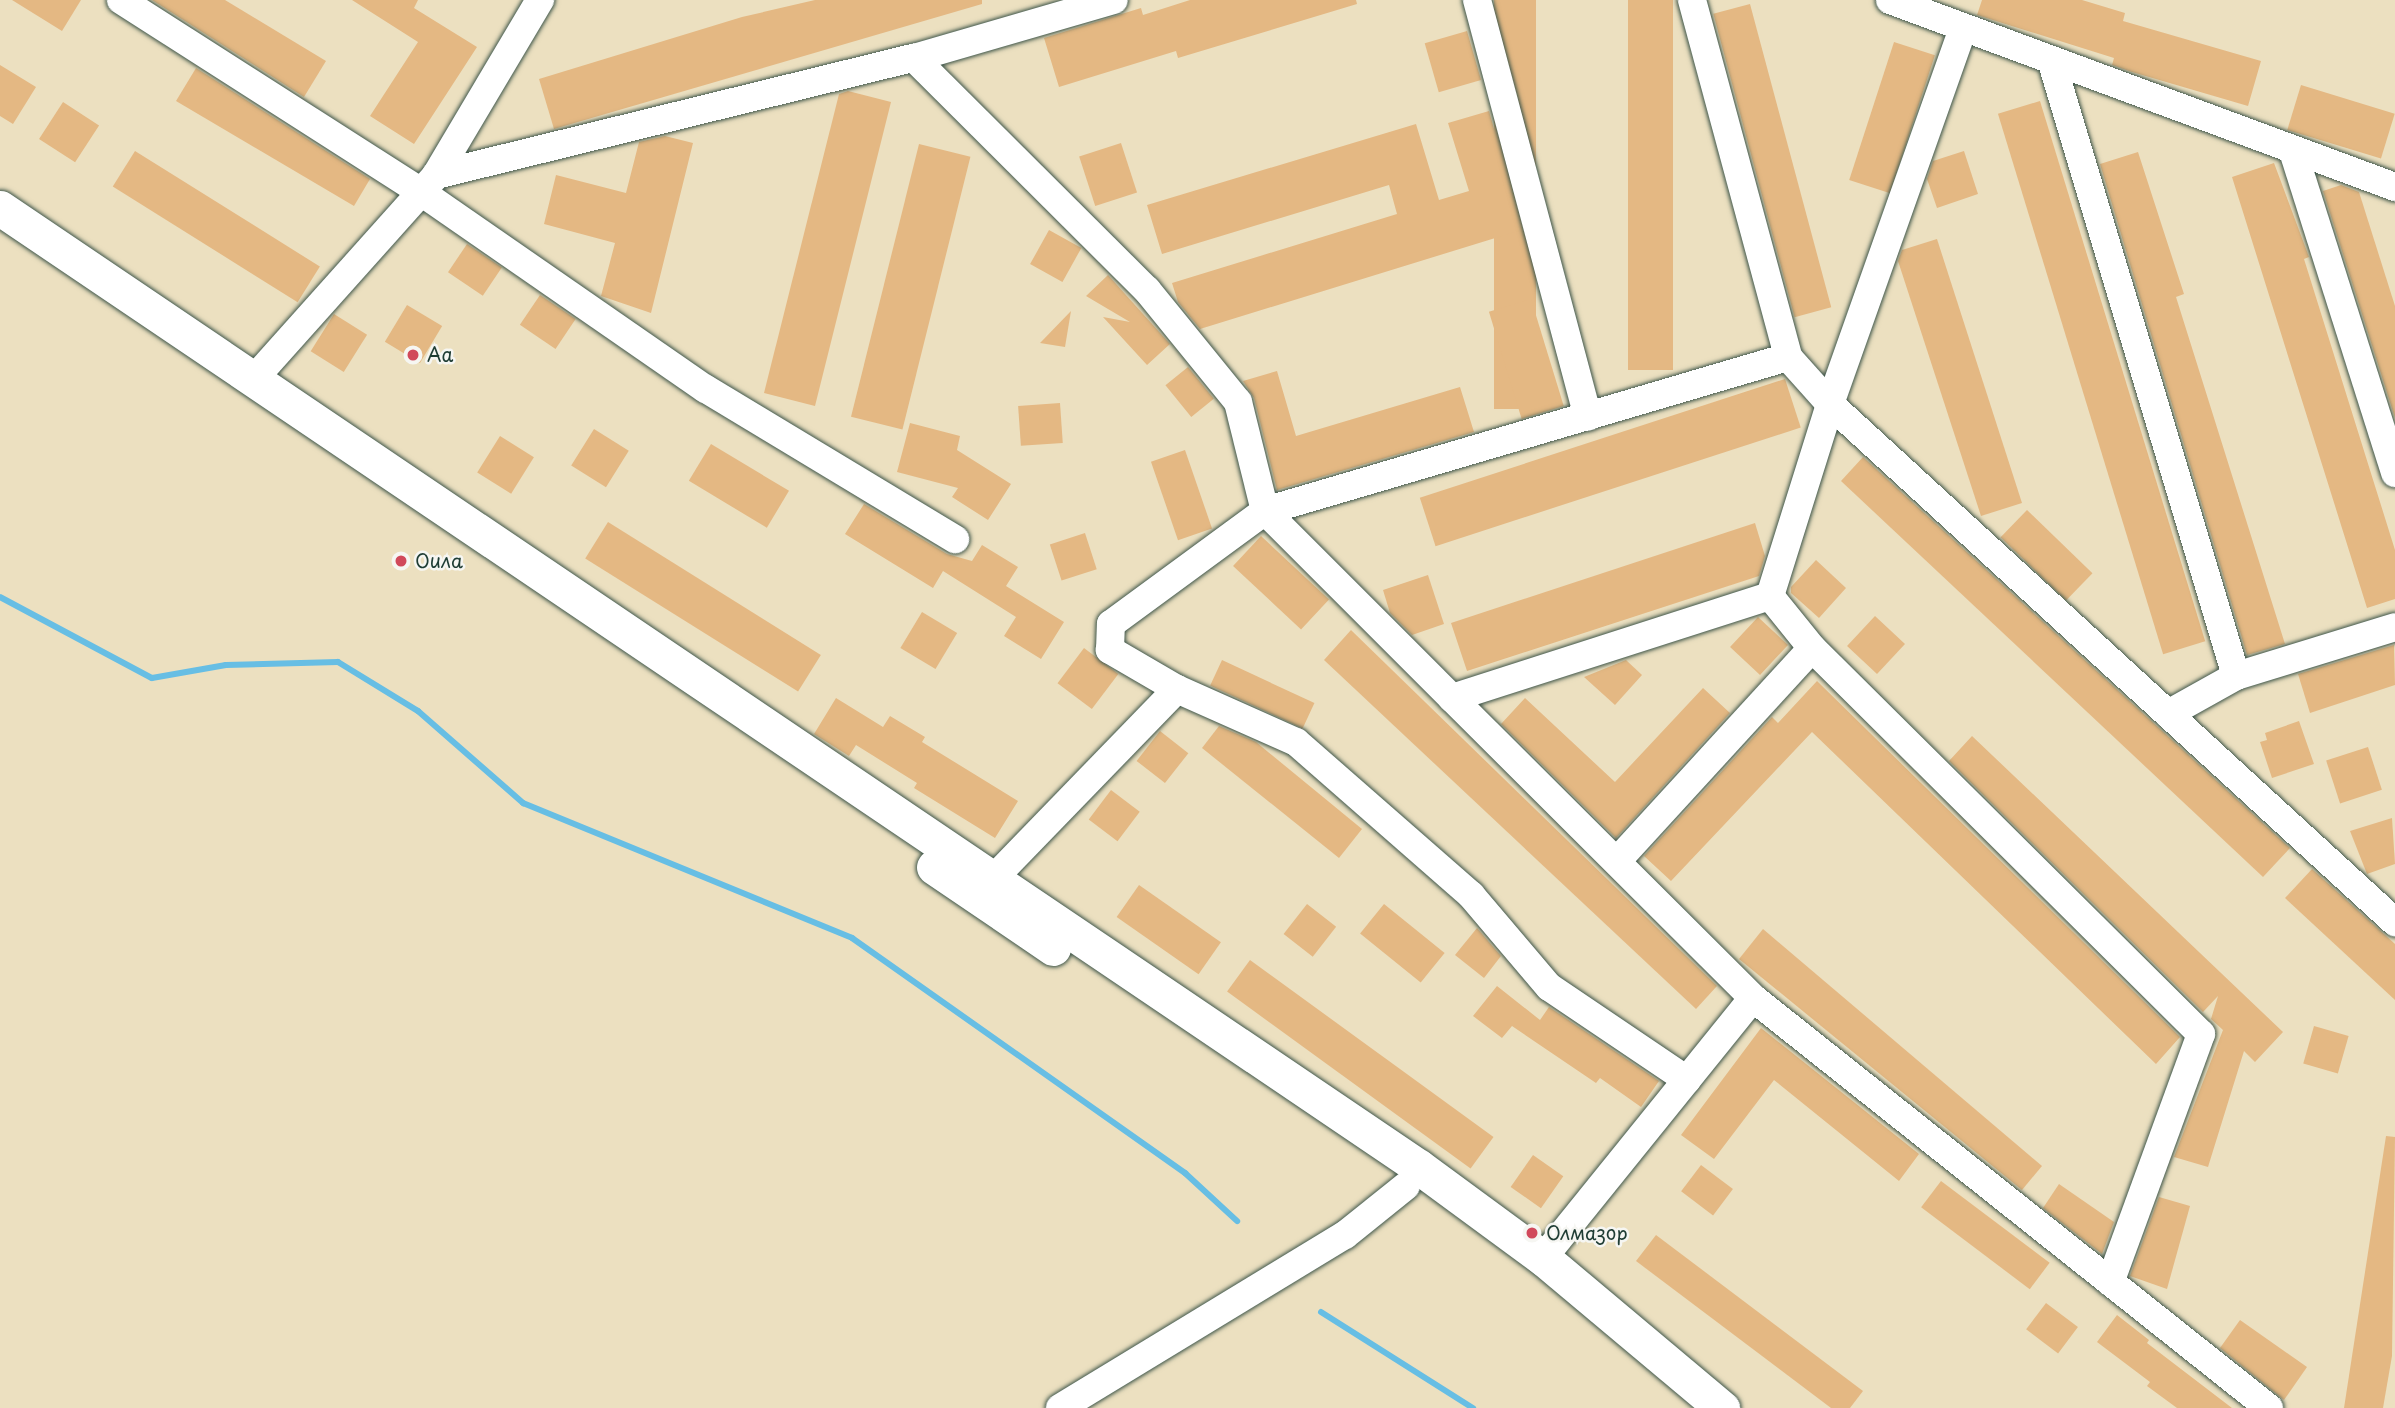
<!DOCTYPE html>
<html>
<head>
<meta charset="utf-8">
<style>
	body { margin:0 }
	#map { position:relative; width:2395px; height:1408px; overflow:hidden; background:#ece0c0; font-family:"Playpen Sans",sans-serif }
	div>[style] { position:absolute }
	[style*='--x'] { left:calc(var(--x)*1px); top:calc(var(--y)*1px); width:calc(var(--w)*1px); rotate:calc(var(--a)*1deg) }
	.stream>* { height:6px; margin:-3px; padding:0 3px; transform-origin:3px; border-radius:3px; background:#67bee4 }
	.building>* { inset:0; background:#e4b883; transform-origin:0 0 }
	.roads { filter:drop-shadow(0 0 2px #3e5549) drop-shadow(0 0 2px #3e5549) }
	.minor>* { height:28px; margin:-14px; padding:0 14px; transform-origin:14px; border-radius:14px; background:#fff }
	.major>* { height:35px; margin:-17.5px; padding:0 17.5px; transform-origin:17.5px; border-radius:17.5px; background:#fff }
	.dots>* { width:19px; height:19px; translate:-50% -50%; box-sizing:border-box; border:4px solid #f6f6f2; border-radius:50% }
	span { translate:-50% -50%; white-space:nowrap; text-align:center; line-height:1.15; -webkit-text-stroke:5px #f6f6f2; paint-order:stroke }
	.poi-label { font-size:19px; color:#1f3d34 }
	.left { translate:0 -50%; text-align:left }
</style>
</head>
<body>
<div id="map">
	<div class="stream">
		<i style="--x:0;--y:597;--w:172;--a:28.1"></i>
		<i style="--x:152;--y:678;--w:75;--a:-10"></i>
		<i style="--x:226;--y:665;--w:112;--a:-1.5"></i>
		<i style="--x:338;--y:662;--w:94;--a:31.5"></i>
		<i style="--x:418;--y:711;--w:140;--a:41.2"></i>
		<i style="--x:523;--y:803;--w:356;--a:22.3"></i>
		<i style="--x:852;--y:938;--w:408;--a:35.2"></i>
		<i style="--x:1185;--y:1173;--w:71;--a:42.7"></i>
		<i style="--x:1321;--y:1312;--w:180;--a:32.3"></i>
	</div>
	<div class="building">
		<i style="clip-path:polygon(12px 0,81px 0,62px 31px)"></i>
		<i style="clip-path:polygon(152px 0,225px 0,326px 61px,304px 97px)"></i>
		<i style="clip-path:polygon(352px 0,418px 0,414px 8px,477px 47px,414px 144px,370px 116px,418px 42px)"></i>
		<i style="clip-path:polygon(815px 0,982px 0,982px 4px,554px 129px,539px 79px,742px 17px)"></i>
		<i style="clip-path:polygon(1190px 0,1356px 0,1357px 4px,1178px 58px,1176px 51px,1059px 87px,1044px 38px,1141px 8px,1143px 15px)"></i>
		<i style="left:1494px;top:0;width:42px;height:409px"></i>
		<i style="left:1628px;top:0;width:45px;height:370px"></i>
		<i style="clip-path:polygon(1982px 0,2082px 0,2125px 13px,2123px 21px,2261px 61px,2248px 106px,2132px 72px,2112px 65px,2114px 58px,1977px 15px)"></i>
		<i style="left:1750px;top:4px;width:314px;height:38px;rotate:75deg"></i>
		<i style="left:1467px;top:31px;width:51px;height:44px;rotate:74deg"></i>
		<i style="left:1894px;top:42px;width:43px;height:145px;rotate:18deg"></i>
		<i style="clip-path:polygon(0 65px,36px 87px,13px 124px,0 116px)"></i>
		<i style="clip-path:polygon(196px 68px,370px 179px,354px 206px,176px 101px)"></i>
		<i style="left:2301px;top:85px;width:98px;height:47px;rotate:17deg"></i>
		<i style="clip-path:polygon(848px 91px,891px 102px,815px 406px,764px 393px,839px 94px)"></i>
		<i style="left:2040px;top:101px;width:565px;height:44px;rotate:73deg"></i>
		<i style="left:63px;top:102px;width:43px;height:44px;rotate:33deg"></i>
		<i style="clip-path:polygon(1489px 111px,1503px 161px,1497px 163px,1518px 231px,1200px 329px,1178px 302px,1172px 283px,1397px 214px,1389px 185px,1162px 254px,1147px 205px,1416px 124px,1439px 200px,1469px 191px,1448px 123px)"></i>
		<i style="clip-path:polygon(665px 136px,693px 143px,651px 313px,601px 296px,615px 243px,544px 224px,556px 175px,626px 193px,639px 142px)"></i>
		<i style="left:1121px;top:143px;width:52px;height:44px;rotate:72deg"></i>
		<i style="left:919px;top:144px;width:53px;height:281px;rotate:14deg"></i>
		<i style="left:135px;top:151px;width:218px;height:42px;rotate:32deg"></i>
		<i style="clip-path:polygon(1964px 151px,1978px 194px,1937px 208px,1927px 179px,1933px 161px)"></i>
		<i style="clip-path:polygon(2138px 152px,2184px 294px,2176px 297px,2285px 644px,2247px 655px,2100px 164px)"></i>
		<i style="clip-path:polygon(2274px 163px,2309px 257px,2304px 259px,2395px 550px,2395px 599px,2367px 608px,2232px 177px)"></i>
		<i style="clip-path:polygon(2341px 185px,2359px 192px,2395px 306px,2395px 418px,2323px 191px)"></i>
		<i style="left:1049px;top:230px;width:37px;height:39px;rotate:29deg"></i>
		<i style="clip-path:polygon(1937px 239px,2022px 503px,1981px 516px,1898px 261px,1902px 250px)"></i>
		<i style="left:467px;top:244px;width:42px;height:34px;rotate:34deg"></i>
		<i style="clip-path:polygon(1108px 275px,1170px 344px,1147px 365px,1103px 317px,1130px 322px,1086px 296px)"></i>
		<i style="left:540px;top:295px;width:43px;height:36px;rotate:34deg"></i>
		<i style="left:1531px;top:299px;width:112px;height:44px;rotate:73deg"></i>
		<i style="left:407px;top:305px;width:41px;height:43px;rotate:31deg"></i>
		<i style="clip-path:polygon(1071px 311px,1065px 347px,1040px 343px)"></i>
		<i style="left:334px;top:314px;width:39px;height:44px;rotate:32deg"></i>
		<i style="left:1188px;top:367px;width:41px;height:29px;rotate:51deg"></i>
		<i style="clip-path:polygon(1277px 371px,1296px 436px,1460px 387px,1474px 432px,1277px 490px,1254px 398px,1243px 381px)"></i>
		<i style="left:1785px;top:379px;width:51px;height:384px;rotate:72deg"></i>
		<i style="left:1060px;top:403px;width:40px;height:42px;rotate:86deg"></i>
		<i style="clip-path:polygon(910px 423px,960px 436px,957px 450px,1011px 484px,988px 520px,952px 497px,958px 488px,897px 472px)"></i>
		<i style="left:594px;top:429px;width:41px;height:43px;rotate:32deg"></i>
		<i style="left:500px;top:436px;width:40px;height:43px;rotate:32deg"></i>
		<i style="left:711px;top:444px;width:91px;height:43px;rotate:31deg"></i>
		<i style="left:1185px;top:450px;width:83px;height:36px;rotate:71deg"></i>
		<i style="clip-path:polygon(1863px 457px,2290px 848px,2263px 877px,1841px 481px)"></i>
		<i style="clip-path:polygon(864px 504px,947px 554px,972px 561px,982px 545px,1018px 567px,1006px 586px,1064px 622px,1041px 659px,1004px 636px,1016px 617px,943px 571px,933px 588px,845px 534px)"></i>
		<i style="left:2027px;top:510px;width:91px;height:38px;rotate:44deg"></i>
		<i style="left:608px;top:522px;width:251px;height:43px;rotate:32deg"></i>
		<i style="clip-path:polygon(1755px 523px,1765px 556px,1759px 576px,1467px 671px,1451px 623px)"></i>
		<i style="left:1085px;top:533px;width:38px;height:37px;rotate:72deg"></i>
		<i style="left:1261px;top:536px;width:93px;height:41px;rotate:43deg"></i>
		<i style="clip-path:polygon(1816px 560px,1846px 588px,1819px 618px,1791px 593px,1791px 587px)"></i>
		<i style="clip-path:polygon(1428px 575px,1444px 624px,1412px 635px,1390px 613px,1383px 590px)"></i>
		<i style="left:922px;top:612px;width:41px;height:42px;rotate:31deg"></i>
		<i style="left:1875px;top:616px;width:41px;height:41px;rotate:43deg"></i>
		<i style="left:1758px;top:617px;width:41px;height:41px;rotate:43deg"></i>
		<i style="clip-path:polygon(1351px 630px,1717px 986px,1696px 1009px,1324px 660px)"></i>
		<i style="clip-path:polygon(2394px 645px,2395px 685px,2310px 713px,2298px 674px)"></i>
		<i style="left:1084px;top:648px;width:43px;height:44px;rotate:37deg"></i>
		<i style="left:1222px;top:660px;width:102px;height:28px;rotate:25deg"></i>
		<i style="clip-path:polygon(1626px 660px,1642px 675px,1615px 705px,1584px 677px)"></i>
		<i style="clip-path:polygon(1817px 681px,2180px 1037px,2156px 1064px,1812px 732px,1671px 881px,1644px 856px,1772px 717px,1778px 723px)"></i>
		<i style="clip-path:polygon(1703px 688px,1730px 713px,1616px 838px,1501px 724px,1525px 698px,1615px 782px)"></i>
		<i style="clip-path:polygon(836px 698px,883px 727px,890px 716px,925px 737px,922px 742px,1018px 801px,995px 838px,914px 788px,917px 783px,856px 745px,849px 756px,814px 734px)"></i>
		<i style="clip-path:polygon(2299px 721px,2314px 764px,2272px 778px,2260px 742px,2267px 740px,2265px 733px)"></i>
		<i style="clip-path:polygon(1219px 726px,1256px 742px,1362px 829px,1339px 858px,1202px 748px)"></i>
		<i style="left:1160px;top:731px;width:36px;height:38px;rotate:38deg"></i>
		<i style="clip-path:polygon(1972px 736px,2283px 1032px,2255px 1062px,2244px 1051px,2208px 1167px,2174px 1157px,2223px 1030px,2211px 1019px,2218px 996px,2203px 1012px,1949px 761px)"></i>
		<i style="left:2368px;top:747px;width:45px;height:44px;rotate:72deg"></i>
		<i style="left:1111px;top:790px;width:36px;height:37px;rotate:37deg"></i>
		<i style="clip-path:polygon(2392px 818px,2395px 864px,2367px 874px,2350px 831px)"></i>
		<i style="clip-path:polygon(2312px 869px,2395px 944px,2395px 1000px,2285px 898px)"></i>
		<i style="left:1139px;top:885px;width:100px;height:39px;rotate:35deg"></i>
		<i style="left:1307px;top:904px;width:37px;height:38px;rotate:38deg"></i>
		<i style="left:1384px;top:904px;width:78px;height:38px;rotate:39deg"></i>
		<i style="clip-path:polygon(1477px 928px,1501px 956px,1484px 978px,1455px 955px)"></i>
		<i style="clip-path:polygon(1763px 929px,2042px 1166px,2022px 1190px,1739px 959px)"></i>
		<i style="left:1250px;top:960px;width:301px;height:39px;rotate:36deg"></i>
		<i style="clip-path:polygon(1497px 986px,1540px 1020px,1549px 1007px,1659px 1081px,1641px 1107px,1600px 1078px,1596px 1083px,1512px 1026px,1502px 1038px,1473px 1016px)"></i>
		<i style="left:2314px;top:1026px;width:36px;height:39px;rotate:16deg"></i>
		<i style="clip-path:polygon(1761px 1028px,1919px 1154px,1899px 1181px,1774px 1080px,1714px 1159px,1681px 1135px)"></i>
		<i style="clip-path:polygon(2386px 1136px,2395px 1137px,2392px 1356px,2383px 1408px,2344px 1408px)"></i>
		<i style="left:1533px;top:1155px;width:37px;height:39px;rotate:35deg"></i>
		<i style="left:1701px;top:1165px;width:40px;height:33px;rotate:37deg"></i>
		<i style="left:1941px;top:1181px;width:136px;height:33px;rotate:37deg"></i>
		<i style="clip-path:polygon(2059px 1184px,2114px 1222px,2102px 1254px,2043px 1208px)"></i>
		<i style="clip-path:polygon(2159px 1197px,2190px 1206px,2167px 1289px,2130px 1276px)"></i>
		<i style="clip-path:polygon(1656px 1235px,1863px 1391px,1850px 1408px,1831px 1408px,1636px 1261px)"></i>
		<i style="left:2046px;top:1303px;width:40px;height:33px;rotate:37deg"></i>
		<i style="clip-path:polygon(2117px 1315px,2149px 1340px,2147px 1343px,2232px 1408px,2177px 1408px,2147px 1386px,2150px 1382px,2097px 1342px)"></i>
		<i style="clip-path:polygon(2240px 1320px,2307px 1367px,2284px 1400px,2220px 1348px)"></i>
	</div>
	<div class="roads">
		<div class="minor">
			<i style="--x:121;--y:0;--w:356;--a:32.6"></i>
			<i style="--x:421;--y:192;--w:346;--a:34.7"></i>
			<i style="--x:706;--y:389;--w:291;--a:31.1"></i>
			<i style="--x:1477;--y:0;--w:431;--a:75.1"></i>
			<i style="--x:1692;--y:0;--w:370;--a:74.9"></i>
			<i style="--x:1788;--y:357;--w:63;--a:48.2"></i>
			<i style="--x:1830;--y:404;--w:767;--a:42.52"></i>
			<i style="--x:1890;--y:0;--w:539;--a:20.32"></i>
			<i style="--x:914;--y:58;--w:329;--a:44.9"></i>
			<i style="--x:1147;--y:290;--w:144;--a:50.9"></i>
			<i style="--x:1238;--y:402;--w:112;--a:76.1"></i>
			<i style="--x:1265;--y:511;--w:264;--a:45"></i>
			<i style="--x:1452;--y:698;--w:425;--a:44.9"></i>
			<i style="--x:1753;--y:998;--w:659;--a:38.47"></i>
			<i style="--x:2052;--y:63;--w:640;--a:73.29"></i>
			<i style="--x:2293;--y:151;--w:338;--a:72.4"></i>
			<i style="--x:436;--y:175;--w:204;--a:-59.3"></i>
			<i style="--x:253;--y:380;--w:275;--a:-48.2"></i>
			<i style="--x:436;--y:175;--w:492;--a:-13.8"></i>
			<i style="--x:914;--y:58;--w:208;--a:-16.2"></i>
			<i style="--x:1770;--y:596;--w:67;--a:51.1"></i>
			<i style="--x:1812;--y:648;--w:548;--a:44.78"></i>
			<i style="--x:2201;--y:1034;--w:264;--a:110.1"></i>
			<i style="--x:1770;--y:596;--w:201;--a:-72.6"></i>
			<i style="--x:1830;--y:404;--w:399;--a:-70.5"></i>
			<i style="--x:1452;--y:698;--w:334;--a:-17.8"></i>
			<i style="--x:2168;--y:714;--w:78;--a:-29.2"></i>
			<i style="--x:2236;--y:676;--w:166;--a:-17.1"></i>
			<i style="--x:1618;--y:860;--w:287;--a:-47.5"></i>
			<i style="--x:994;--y:878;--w:263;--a:-45.9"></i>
			<i style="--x:1687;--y:1080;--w:166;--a:-146"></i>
			<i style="--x:1549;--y:987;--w:121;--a:-130.3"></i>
			<i style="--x:1471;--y:895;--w:232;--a:-138.8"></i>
			<i style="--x:1296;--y:742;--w:130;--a:-156"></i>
			<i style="--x:1177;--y:689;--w:78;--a:-149.8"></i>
			<i style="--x:1110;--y:650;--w:26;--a:-88"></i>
			<i style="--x:1111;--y:624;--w:191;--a:-36.3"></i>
			<i style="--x:1265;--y:511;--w:545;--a:-16.41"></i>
			<i style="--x:1543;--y:1258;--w:334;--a:-51.1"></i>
			<i style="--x:1060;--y:1408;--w:333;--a:-31.3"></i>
			<i style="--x:1345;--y:1235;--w:78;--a:-38.8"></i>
		</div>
		<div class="major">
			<i style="--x:0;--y:208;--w:1713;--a:34.05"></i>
			<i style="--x:1419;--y:1167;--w:154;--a:36.3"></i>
			<i style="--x:1543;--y:1258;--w:234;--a:40"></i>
			<i style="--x:934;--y:867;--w:144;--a:34.2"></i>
		</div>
	</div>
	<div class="dots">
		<i style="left:413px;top:355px;background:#d1495b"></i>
		<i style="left:401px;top:561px;background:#d1495b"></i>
		<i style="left:1532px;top:1233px;background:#d1495b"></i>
	</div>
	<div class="poi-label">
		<span class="left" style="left:427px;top:355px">Аа</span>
		<span class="left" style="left:415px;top:561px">Оила</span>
		<span class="left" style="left:1546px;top:1233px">Олмазор</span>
	</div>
</div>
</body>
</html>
